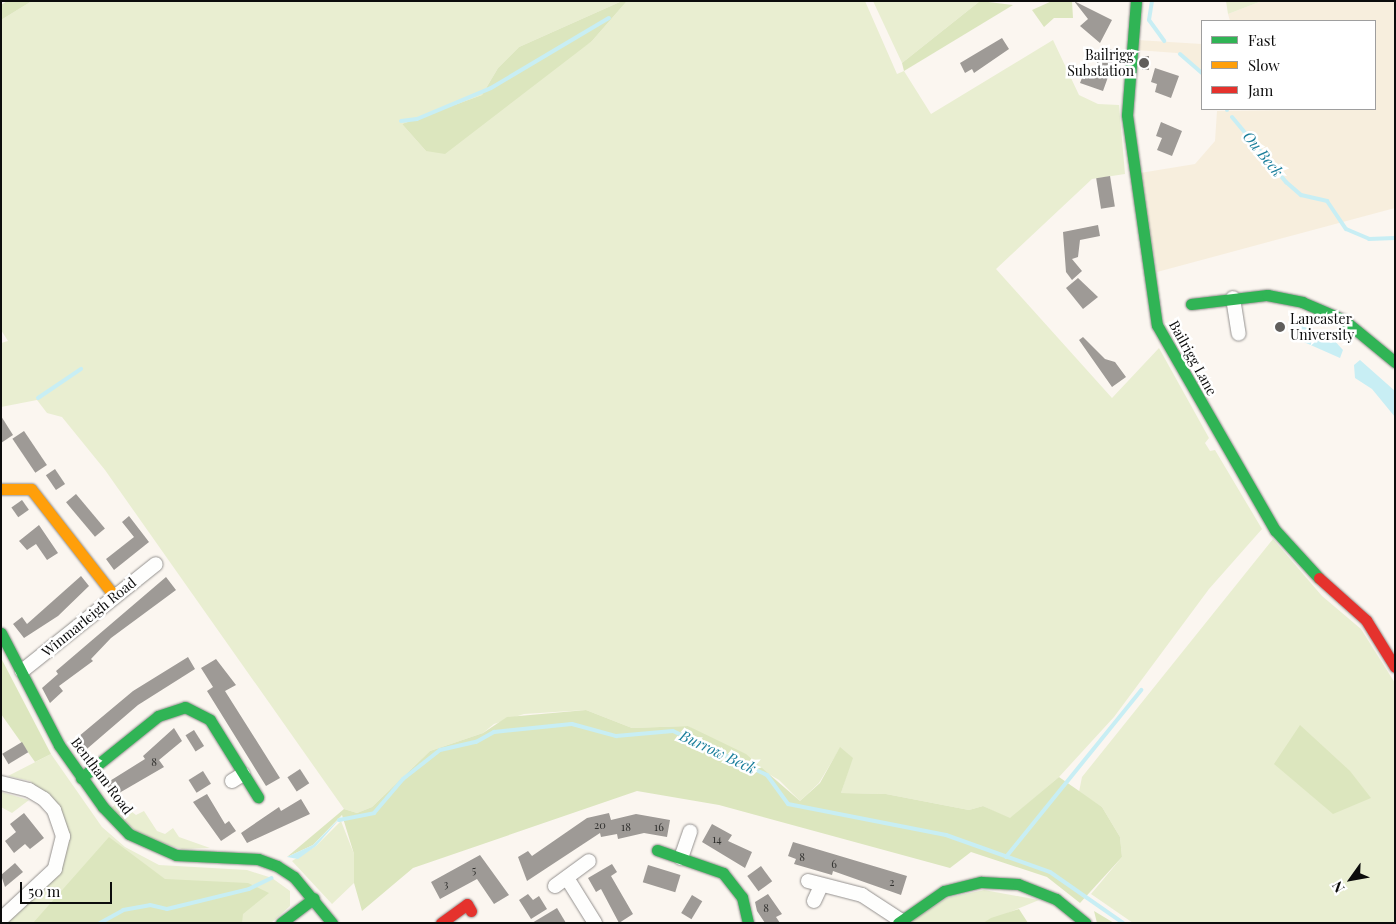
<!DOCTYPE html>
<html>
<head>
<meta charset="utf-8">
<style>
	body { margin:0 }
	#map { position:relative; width:1396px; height:924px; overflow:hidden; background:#fbf6f0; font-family:"Playfair Display",serif }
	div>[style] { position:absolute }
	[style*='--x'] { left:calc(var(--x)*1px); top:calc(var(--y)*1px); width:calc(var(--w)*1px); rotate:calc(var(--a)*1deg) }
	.farmland>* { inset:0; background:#f7eedd }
	.green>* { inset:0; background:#e9eed1 }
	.forest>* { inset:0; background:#dce6be }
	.water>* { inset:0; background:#c8eef4 }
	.stream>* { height:4px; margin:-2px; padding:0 2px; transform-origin:2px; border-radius:2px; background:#c8eef4 }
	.building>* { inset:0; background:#9e9a96; transform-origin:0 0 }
	.roads { filter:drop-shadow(0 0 1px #94918f) drop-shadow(0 0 1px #94918f) }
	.street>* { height:14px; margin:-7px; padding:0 7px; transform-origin:7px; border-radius:7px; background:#fefefd }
	.fast>* { height:11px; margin:-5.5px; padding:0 5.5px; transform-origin:5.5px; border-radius:5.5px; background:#30b455 }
	.slow>* { height:11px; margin:-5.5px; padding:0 5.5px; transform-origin:5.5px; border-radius:5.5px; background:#ff9f0a }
	.jam>* { height:11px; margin:-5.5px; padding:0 5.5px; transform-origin:5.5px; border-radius:5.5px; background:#e5322d }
	.dots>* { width:14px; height:14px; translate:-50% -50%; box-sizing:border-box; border:2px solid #fff; border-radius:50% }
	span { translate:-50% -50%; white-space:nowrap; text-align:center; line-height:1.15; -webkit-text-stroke:5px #fff; paint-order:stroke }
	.number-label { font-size:11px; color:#30302e }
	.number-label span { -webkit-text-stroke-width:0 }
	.poi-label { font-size:14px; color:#0c0c0c }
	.right { translate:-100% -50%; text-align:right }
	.left { translate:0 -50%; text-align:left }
	.street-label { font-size:14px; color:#0c0c0c }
	.water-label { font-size:15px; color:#197e9b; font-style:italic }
	.frame { position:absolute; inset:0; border:2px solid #0c0c0c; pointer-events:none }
	.legend { position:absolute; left:1201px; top:20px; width:175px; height:90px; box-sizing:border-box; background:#fff; border:1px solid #9e9e9e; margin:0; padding:6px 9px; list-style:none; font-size:15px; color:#0c0c0c }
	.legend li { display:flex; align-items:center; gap:10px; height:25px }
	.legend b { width:25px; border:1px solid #9e9e9e }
	.north { position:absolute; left:1326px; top:854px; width:50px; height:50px; -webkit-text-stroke:4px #fff; paint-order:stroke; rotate:238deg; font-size:14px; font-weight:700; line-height:20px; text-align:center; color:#0c0c0c }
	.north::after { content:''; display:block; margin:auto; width:18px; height:22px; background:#0c0c0c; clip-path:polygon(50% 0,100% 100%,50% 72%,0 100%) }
	.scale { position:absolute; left:20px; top:882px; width:92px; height:22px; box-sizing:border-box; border:2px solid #0c0c0c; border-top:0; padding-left:6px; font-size:15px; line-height:18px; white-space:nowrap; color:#0c0c0c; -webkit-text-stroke:4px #fff; paint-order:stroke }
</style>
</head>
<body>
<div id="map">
	<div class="farmland">
		<i style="clip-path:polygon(1262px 1px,1395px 1px,1395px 208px,1157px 272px,1140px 173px,1195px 164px,1215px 141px,1217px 111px,1375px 109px,1375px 21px,1230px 21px,1228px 14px)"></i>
		<i style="clip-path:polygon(1137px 40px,1202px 44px,1202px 75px,1177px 53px,1136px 50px)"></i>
	</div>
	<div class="green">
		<i style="clip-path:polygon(32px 1px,622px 1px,519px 47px,498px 68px,482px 95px,402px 124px,426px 151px,592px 41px,627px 1px,865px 1px,897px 74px,904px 71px,931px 114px,1053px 40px,1079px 95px,1098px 104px,1119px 105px,1125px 174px,1092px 179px,996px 269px,1112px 398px,1159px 348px,1209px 438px,1205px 443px,1210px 451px,1215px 450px,1262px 529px,1209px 589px,1114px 717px,1059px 777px,1010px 819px,983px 806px,969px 810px,886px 794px,841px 793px,852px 758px,840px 748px,819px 783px,800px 801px,779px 780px,688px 726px,632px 728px,586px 710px,524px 714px,494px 724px,483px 733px,430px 751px,372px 807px,357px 813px,344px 809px,105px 470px,62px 417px,47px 413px,37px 400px,1px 407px,1px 343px,8px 341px,1px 330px,1px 20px)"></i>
		<i style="clip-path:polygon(873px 1px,980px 1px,902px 63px)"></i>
		<i style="clip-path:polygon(1226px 1px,1262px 1px,1228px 14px)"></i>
		<i style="clip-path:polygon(1273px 539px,1322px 596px,1361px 629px,1395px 683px,1395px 923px,1133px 923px,1091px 894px,1122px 857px,1120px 837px,1102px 807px,1079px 792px,1082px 777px)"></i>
		<i style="clip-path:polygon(51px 754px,102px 827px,125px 847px,159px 865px,247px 870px,272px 878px,290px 891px,290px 906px,271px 923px,5px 923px,63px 865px,68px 845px,62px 813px,30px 781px,8px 776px)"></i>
		<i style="clip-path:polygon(1px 792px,29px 800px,12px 813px,1px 807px)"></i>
		<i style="clip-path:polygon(119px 802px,136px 815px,144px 811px,157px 831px,165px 834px,173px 828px,179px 837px,210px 848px,182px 849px,142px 837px,111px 808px)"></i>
		<i style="clip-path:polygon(341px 821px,354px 854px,354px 883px,332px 904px,292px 861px,316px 846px)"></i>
		<i style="clip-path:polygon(984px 890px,1039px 900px,983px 923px,908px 923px,947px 898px)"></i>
	</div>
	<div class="forest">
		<i style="clip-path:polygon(7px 1px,32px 1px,1px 20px,1px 5px)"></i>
		<i style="clip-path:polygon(622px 1px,627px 1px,592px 41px,445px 154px,426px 151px,402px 124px,482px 95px,498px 68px,519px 47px)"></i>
		<i style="clip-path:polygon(980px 1px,1013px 5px,904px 71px,902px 63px)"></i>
		<i style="clip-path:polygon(1052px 1px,1072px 1px,1073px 18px,1054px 18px,1044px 27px,1032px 10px)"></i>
		<i style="clip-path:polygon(1px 658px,51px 754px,35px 762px,1px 714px)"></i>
		<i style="clip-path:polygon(586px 710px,632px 728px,688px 726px,746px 754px,800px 801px,820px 783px,840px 747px,853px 758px,841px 793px,886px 794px,969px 810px,983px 806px,1010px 818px,1059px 777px,1102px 807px,1120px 837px,1122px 857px,1080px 903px,1047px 877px,971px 852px,950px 868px,719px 805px,637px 791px,413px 868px,362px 911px,354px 883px,354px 854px,342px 815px,313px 845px,287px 857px,344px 809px,357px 813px,372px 807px,430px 751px,483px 733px,507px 717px)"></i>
		<i style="clip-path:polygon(1300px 725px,1350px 771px,1371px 798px,1333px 814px,1274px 764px)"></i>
		<i style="clip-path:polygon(109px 837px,165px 879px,248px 883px,269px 893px,243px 914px,242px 923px,33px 923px)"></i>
		<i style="clip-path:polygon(1019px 909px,1028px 923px,983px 923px,991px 918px)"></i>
		<i style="clip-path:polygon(1094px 911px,1114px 923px,1097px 923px)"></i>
	</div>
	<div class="water">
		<i style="clip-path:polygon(1295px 323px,1333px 339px,1343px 350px,1340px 358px,1297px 339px,1290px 328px)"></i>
		<i style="clip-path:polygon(1360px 360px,1395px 391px,1395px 417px,1372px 389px,1355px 378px,1354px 365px)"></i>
		<i style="clip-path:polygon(343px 815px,316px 846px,298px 859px,287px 857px,313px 845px)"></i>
	</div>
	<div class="stream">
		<i style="--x:1152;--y:1;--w:19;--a:99"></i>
		<i style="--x:1149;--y:20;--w:26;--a:54"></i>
		<i style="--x:1180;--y:54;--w:29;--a:41"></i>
		<i style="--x:1227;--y:109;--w:1;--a:90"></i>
		<i style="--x:1232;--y:117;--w:85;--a:50.3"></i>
		<i style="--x:1286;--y:182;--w:20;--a:41"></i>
		<i style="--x:1301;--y:195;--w:27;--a:13"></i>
		<i style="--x:1327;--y:201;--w:34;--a:56"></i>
		<i style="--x:1346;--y:229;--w:25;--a:23"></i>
		<i style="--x:1369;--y:239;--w:26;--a:-2"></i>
		<i style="--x:401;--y:121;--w:16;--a:-7"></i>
		<i style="--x:417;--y:119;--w:80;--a:-22.7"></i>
		<i style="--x:491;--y:88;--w:137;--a:-30.7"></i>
		<i style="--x:38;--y:398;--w:52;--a:-34"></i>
		<i style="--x:339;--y:820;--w:36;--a:-11"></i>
		<i style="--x:374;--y:813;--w:45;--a:-49.5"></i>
		<i style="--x:403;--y:779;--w:47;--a:-38.1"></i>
		<i style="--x:440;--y:750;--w:37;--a:-13"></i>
		<i style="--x:476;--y:742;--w:21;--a:-29"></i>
		<i style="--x:494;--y:732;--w:78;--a:-5.9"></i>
		<i style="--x:572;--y:724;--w:46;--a:15.3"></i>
		<i style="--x:616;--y:736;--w:57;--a:-5"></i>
		<i style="--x:673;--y:731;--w:104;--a:25.1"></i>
		<i style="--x:767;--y:775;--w:36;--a:54"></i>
		<i style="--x:788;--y:804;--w:161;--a:11.1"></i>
		<i style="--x:946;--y:835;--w:110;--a:19.6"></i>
		<i style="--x:1050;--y:872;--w:89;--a:34.9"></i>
		<i style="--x:1006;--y:857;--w:215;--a:-51"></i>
		<i style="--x:100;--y:923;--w:26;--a:-29"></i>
		<i style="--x:123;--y:910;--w:27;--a:-10"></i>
		<i style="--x:150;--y:905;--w:17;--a:13"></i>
		<i style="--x:167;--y:909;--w:84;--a:-13.7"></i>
		<i style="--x:249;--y:889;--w:25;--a:-26"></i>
	</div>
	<div class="building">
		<i style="clip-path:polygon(1074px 1px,1112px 20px,1100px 43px,1080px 26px,1088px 19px)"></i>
		<i style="clip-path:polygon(1002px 38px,1009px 49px,974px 73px,972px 69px,965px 73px,960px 63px)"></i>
		<i style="clip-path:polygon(1103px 46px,1117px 52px,1103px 91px,1080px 83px,1086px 68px,1094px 71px)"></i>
		<i style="clip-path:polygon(1143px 56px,1149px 56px,1149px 70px,1142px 70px)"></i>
		<i style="clip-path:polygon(1155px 68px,1179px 76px,1171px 98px,1155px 92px,1157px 84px,1151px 82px)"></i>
		<i style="clip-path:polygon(1161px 122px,1182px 131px,1172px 156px,1157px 150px,1162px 138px,1156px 136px)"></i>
		<i style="left:1110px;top:176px;width:31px;height:14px;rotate:81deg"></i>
		<i style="clip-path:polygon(1098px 225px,1100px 236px,1080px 240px,1078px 257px,1072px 259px,1082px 271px,1072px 280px,1066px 272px,1063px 232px)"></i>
		<i style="clip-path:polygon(1078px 278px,1098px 297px,1083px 309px,1066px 288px)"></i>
		<i style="clip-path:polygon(1083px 337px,1105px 359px,1115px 362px,1126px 377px,1112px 387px,1079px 340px)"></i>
		<i style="clip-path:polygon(1px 416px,13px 435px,1px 443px)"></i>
		<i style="left:24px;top:431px;width:41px;height:14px;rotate:56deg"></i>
		<i style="left:55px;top:469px;width:18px;height:11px;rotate:56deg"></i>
		<i style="left:76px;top:494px;width:45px;height:13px;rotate:50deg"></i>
		<i style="left:22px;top:500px;width:12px;height:13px;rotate:55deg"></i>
		<i style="clip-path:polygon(129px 516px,149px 542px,114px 570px,106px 559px,134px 537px,122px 522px)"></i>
		<i style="clip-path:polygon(39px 525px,58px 553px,47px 560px,36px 544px,27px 550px,19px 541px)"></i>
		<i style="clip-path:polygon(81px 576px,89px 586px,58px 616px,24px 638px,13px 624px,22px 617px,27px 624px)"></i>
		<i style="clip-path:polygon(166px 577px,176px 590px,111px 638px,91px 659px,93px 661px,59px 686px,63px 691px,50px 703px,42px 688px,58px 674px,56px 671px)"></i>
		<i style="clip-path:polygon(188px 657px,195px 669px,138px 705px,81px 754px,72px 742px,133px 691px)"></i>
		<i style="clip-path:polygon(216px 659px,236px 685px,225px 691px,280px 778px,266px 786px,207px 691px,213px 687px,201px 668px)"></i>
		<i style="clip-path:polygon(174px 728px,182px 741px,159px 760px,164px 767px,114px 796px,105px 784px,145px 759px,143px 756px)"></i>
		<i style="left:194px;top:730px;width:19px;height:10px;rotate:58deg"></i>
		<i style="left:22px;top:742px;width:12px;height:23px;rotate:59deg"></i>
		<i style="left:300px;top:769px;width:17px;height:15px;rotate:57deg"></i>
		<i style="left:203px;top:771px;width:15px;height:17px;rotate:58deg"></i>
		<i style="clip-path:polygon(207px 794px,225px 824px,229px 821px,236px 831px,221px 841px,193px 802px)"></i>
		<i style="clip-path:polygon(301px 799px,310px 814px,247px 843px,241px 833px,279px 807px,281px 811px)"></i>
		<i style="clip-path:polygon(24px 813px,44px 838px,30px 849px,25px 844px,14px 853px,5px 841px,16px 832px,10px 824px)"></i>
		<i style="clip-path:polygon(609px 813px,611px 820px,636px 814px,670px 820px,667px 837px,644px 833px,618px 839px,617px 834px,601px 837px,600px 833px,527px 881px,518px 857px,528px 851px,532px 856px,587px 818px)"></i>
		<i style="clip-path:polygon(712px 824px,732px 835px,728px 841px,752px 852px,745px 868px,702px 842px)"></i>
		<i style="clip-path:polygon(793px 842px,907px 876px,901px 895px,833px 871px,832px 875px,794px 864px,796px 859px,788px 856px)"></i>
		<i style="clip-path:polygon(480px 855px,509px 895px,494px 904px,477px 879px,440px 899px,431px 882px)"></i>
		<i style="clip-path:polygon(15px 863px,23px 872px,5px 887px,1px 875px)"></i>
		<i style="clip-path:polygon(612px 864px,617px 872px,611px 876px,633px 914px,619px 923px,601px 889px,596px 892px,588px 878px)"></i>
		<i style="left:648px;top:865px;width:34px;height:18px;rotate:17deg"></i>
		<i style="left:761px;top:866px;width:19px;height:17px;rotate:54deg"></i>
		<i style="clip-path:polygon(528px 894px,533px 900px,539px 896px,547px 909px,531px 919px,519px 900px)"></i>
		<i style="clip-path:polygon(768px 894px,782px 914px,776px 917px,780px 923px,765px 923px,757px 911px,755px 902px)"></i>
		<i style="left:692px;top:895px;width:12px;height:21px;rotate:31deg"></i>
		<i style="clip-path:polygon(557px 908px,566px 923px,532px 923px)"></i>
	</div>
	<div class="roads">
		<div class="street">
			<i style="--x:1233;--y:298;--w:36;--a:81"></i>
			<i style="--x:22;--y:671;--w:171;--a:-38.6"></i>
			<i style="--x:232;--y:781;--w:13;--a:-32"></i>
			<i style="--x:1;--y:783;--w:29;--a:14"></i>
			<i style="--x:29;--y:790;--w:17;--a:31"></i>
			<i style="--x:44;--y:799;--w:15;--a:48"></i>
			<i style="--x:54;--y:810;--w:28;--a:71"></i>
			<i style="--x:63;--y:836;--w:34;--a:104"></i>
			<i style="--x:55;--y:869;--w:74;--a:137.2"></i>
			<i style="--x:681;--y:858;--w:28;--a:-71"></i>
			<i style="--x:567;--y:878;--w:53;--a:58.1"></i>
			<i style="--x:808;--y:881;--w:56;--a:14.5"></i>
			<i style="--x:862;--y:895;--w:45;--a:33.3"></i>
			<i style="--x:555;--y:886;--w:42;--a:-36.3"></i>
			<i style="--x:814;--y:901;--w:17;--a:-65"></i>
		</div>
		<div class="fast">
			<i style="--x:1136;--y:1;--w:114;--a:94.5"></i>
			<i style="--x:1127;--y:115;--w:212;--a:81.9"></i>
			<i style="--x:1157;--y:325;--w:237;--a:60.1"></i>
			<i style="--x:1275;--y:530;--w:65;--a:47.5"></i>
			<i style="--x:1191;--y:304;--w:77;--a:-6.8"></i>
			<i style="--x:1267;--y:295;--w:36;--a:11"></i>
			<i style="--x:1302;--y:302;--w:46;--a:23.2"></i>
			<i style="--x:1344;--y:320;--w:66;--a:39.5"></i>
			<i style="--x:1;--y:633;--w:126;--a:62.6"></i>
			<i style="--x:59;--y:745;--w:76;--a:54.6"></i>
			<i style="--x:103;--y:807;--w:37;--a:46"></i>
			<i style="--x:129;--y:834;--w:51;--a:24.1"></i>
			<i style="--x:176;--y:855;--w:82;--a:2.8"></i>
			<i style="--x:258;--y:859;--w:20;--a:20"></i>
			<i style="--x:277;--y:866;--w:20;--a:33"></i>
			<i style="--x:294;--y:877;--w:60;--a:50.4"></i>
			<i style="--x:81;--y:778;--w:99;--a:-38.8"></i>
			<i style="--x:158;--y:716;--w:28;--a:-18"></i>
			<i style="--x:185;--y:707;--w:28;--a:27"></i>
			<i style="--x:210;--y:720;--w:91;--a:58.1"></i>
			<i style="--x:657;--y:850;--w:70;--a:19.2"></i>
			<i style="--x:723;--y:873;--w:31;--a:52"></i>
			<i style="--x:742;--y:897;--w:27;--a:77"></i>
			<i style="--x:281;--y:923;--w:41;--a:-37.1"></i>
			<i style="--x:898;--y:923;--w:56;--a:-34.8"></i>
			<i style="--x:944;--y:891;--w:38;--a:-14"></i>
			<i style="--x:981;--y:882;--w:37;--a:3"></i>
			<i style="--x:1018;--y:884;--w:41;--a:21.5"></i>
			<i style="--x:1056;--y:899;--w:38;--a:39"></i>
		</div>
		<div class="slow">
			<i style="--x:1;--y:489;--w:30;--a:0"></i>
			<i style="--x:31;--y:489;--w:137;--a:52.1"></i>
		</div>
		<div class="jam">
			<i style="--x:1319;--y:578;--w:63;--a:41.8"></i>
			<i style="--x:1366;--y:620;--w:55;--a:58.3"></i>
			<i style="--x:441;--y:923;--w:32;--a:-36"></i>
			<i style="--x:467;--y:904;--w:8;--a:60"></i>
		</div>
	</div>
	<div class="dots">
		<i style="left:1144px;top:63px;background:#605e5c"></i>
		<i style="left:1280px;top:327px;background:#605e5c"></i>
	</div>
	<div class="number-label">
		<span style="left:154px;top:762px">8</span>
		<span style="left:600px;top:825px">20</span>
		<span style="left:626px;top:827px">18</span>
		<span style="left:659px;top:827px">16</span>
		<span style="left:717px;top:839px">14</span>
		<span style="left:802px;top:857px">8</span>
		<span style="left:834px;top:864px">6</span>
		<span style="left:474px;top:870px">5</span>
		<span style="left:892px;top:882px">2</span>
		<span style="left:446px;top:884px">3</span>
		<span style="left:766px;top:908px">8</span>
	</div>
	<div class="poi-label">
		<span class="right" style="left:1134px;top:63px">Bailrigg<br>Substation</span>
		<span class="left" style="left:1290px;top:327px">Lancaster<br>University</span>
	</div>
	<div class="street-label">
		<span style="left:1193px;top:358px;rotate:61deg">Bailrigg Lane</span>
		<span style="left:89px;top:617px;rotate:-39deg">Winmarleigh Road</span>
		<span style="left:102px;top:776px;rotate:53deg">Bentham Road</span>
	</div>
	<div class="water-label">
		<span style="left:1263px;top:154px;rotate:51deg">Ou Beck</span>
		<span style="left:718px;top:752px;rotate:25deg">Burrow Beck</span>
	</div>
	<div class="frame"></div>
	<ul class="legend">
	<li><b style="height:6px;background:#30b455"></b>Fast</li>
	<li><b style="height:6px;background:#ff9f0a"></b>Slow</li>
	<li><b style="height:6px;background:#e5322d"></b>Jam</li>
	</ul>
	<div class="north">N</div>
	<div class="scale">50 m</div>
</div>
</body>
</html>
